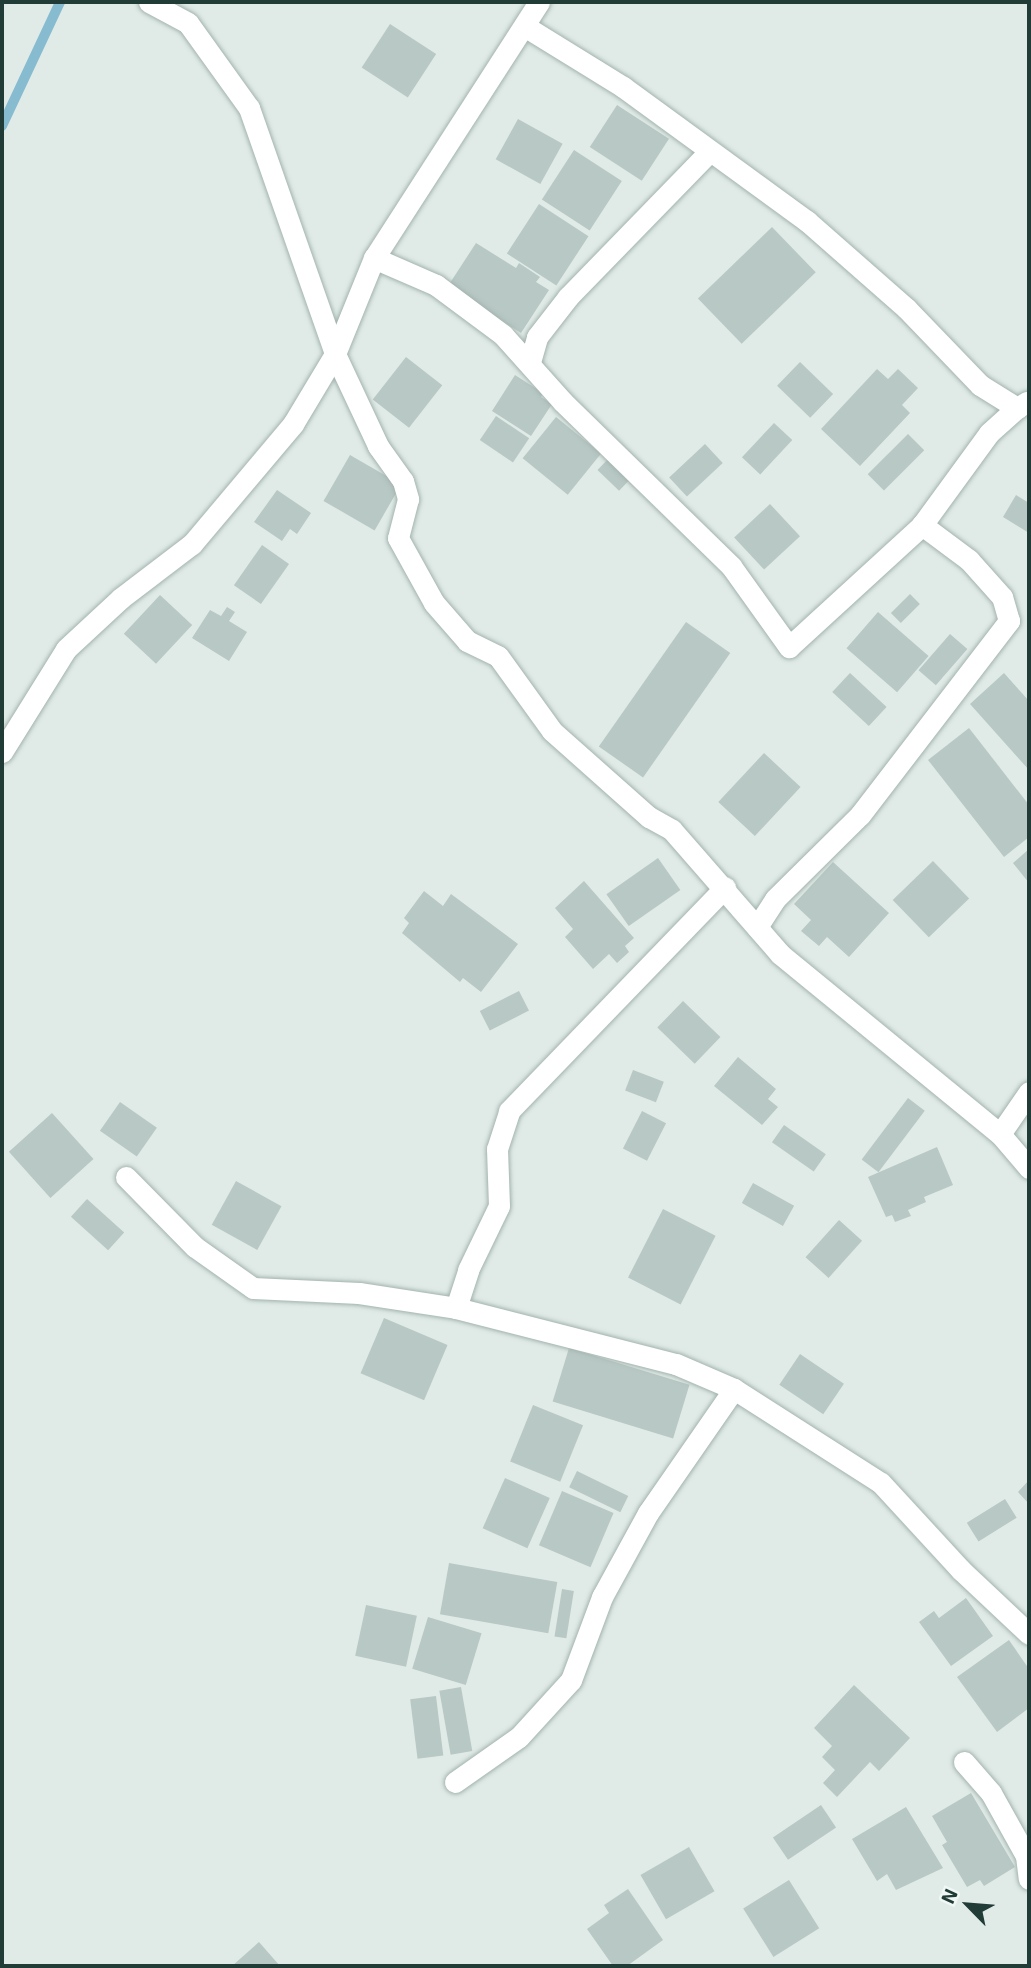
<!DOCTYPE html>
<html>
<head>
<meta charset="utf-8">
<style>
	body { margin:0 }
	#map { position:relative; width:1031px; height:1968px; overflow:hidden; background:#e0ebe7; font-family:"Exo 2",sans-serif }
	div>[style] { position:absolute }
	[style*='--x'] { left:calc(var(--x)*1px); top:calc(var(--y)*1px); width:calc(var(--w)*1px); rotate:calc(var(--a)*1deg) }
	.stream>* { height:10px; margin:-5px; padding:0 5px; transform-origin:5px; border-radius:5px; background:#87bbd0 }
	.building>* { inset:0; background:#b8c8c4; transform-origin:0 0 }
	.roads { filter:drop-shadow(0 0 2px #a3b3af) drop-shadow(0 0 2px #a3b3af) }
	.street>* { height:21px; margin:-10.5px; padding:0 10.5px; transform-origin:10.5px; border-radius:10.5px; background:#fff }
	span { translate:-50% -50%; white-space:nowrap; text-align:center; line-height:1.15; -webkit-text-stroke:7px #f0f7f5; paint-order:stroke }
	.frame { position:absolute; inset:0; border:4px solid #213b37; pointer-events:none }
	.north { position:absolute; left:933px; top:1870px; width:70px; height:70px; -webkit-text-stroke:5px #f0f7f5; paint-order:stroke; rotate:295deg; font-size:19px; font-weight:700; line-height:28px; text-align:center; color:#213b37 }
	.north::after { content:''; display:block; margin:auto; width:24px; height:32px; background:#213b37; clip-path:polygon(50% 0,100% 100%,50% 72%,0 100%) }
</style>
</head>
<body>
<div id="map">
	<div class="stream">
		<i style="--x:2;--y:126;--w:137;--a:-64.9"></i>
	</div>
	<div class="building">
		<i style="left:390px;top:24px;width:55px;height:52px;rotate:33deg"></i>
		<i style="left:617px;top:105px;width:62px;height:50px;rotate:33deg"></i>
		<i style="left:518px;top:119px;width:51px;height:46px;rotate:29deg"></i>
		<i style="left:574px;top:150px;width:57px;height:59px;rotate:33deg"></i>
		<i style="left:539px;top:204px;width:59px;height:59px;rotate:33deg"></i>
		<i style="left:772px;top:227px;width:63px;height:103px;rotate:46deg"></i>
		<i style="clip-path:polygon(476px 243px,516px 268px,519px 263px,540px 277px,536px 282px,549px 290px,521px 333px,448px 286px)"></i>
		<i style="left:406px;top:357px;width:46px;height:54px;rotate:38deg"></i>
		<i style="left:800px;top:362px;width:46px;height:33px;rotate:44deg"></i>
		<i style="clip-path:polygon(877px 369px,888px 379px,898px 369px,918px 388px,902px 405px,910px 413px,860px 466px,821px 429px)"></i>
		<i style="clip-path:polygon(515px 375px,543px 393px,541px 397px,552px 404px,531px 436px,492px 411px)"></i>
		<i style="left:496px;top:416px;width:40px;height:29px;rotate:34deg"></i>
		<i style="left:556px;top:417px;width:58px;height:53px;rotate:39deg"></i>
		<i style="left:774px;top:423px;width:25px;height:47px;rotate:43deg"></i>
		<i style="left:908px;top:434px;width:23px;height:57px;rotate:45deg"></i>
		<i style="left:705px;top:444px;width:26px;height:49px;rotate:47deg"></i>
		<i style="left:350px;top:455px;width:59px;height:53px;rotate:30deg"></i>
		<i style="left:610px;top:457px;width:30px;height:18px;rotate:44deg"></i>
		<i style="clip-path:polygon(277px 490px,311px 513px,297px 534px,290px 529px,282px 541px,254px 522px)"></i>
		<i style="clip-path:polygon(1016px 495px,1029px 503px,1029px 533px,1003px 517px)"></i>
		<i style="left:770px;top:504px;width:44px;height:49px;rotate:47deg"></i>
		<i style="left:262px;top:545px;width:33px;height:49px;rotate:35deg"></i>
		<i style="left:910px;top:594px;width:14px;height:27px;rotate:45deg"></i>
		<i style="left:160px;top:595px;width:44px;height:53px;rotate:43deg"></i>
		<i style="clip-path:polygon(227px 607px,235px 612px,229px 621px,247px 632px,229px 661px,192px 638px,210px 610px,221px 616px)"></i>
		<i style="left:878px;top:612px;width:67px;height:48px;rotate:41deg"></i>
		<i style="left:686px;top:622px;width:54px;height:152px;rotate:35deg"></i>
		<i style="left:950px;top:634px;width:23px;height:48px;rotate:41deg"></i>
		<i style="left:850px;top:673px;width:50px;height:26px;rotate:43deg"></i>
		<i style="clip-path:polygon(1004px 673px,1029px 701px,1029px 770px,970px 704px)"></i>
		<i style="clip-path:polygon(969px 728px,1029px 805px,1029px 837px,1004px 857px,928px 760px)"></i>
		<i style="left:764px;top:753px;width:50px;height:67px;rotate:43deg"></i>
		<i style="clip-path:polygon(1029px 849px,1029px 883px,1013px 863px)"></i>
		<i style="left:658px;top:858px;width:39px;height:63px;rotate:55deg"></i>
		<i style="left:933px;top:861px;width:52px;height:56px;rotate:46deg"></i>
		<i style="clip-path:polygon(833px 862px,889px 913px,849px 957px,827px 937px,819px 946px,801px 931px,811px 920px,794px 904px)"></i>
		<i style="clip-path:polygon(584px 881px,634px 938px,625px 946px,629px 952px,617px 963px,609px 954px,593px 969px,565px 937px,573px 929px,555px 908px)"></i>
		<i style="clip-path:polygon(424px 891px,443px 906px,451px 894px,518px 944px,481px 992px,463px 978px,460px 982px,402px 933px,409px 923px,404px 918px)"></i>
		<i style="left:519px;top:991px;width:22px;height:44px;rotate:63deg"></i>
		<i style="left:683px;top:1001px;width:52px;height:37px;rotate:44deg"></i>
		<i style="clip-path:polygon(738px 1057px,776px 1089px,768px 1099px,778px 1107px,762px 1125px,714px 1086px)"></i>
		<i style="left:633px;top:1070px;width:33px;height:22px;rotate:21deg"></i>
		<i style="left:908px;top:1098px;width:21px;height:77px;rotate:37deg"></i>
		<i style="left:120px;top:1102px;width:45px;height:35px;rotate:35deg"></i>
		<i style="left:642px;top:1111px;width:27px;height:42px;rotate:27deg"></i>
		<i style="left:52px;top:1113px;width:62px;height:58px;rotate:48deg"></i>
		<i style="left:784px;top:1125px;width:51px;height:21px;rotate:35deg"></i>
		<i style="clip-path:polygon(937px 1147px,953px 1185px,924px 1197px,926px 1202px,908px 1210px,911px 1216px,895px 1222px,892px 1215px,886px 1217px,868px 1177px)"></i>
		<i style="left:236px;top:1181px;width:52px;height:50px;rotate:29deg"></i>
		<i style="left:753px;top:1183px;width:47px;height:23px;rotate:29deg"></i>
		<i style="left:87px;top:1199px;width:50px;height:24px;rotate:42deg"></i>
		<i style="left:663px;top:1209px;width:59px;height:77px;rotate:27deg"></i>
		<i style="left:839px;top:1220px;width:31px;height:50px;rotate:42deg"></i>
		<i style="left:384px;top:1318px;width:69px;height:60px;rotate:23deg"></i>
		<i style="left:569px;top:1348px;width:126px;height:56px;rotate:17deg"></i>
		<i style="left:800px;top:1354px;width:53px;height:37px;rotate:34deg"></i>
		<i style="left:533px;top:1405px;width:54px;height:61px;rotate:22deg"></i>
		<i style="left:577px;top:1471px;width:57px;height:18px;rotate:26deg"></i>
		<i style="left:505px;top:1478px;width:49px;height:55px;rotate:24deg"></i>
		<i style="clip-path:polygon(1029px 1480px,1029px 1504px,1018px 1492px)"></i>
		<i style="left:562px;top:1491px;width:56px;height:59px;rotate:23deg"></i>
		<i style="left:1005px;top:1499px;width:22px;height:45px;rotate:58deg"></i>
		<i style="left:449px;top:1563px;width:110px;height:52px;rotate:10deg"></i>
		<i style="left:562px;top:1589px;width:12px;height:48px;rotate:9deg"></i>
		<i style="clip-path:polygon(966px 1598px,993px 1636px,951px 1666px,919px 1622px,934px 1611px,939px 1618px)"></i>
		<i style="left:366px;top:1605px;width:52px;height:52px;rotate:12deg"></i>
		<i style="left:428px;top:1617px;width:56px;height:54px;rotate:17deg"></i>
		<i style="clip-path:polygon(1009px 1640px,1029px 1669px,1029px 1708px,997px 1732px,957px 1677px)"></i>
		<i style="clip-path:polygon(854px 1685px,910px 1738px,879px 1771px,870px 1762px,837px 1797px,823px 1783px,835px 1770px,822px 1757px,832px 1746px,814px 1728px)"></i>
		<i style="left:461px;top:1687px;width:65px;height:22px;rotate:80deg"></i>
		<i style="left:436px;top:1696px;width:60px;height:26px;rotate:83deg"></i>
		<i style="clip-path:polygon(971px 1793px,1015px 1867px,984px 1886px,980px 1880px,967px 1887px,942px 1845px,947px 1842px,932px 1816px)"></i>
		<i style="left:821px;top:1805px;width:27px;height:58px;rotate:56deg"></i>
		<i style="clip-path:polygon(906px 1807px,943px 1868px,896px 1890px,887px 1874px,877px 1881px,852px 1839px)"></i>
		<i style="left:689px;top:1847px;width:51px;height:56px;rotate:60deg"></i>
		<i style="left:789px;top:1880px;width:57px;height:54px;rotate:58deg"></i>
		<i style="clip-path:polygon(628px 1889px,663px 1940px,627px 1966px,613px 1966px,587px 1929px,609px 1913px,604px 1905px)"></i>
		<i style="clip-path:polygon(259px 1942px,280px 1966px,232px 1966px)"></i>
	</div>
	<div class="roads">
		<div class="street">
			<i style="--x:149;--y:2;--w:44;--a:28.3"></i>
			<i style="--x:188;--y:23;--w:105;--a:54.3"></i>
			<i style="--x:249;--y:108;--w:261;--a:70.7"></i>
			<i style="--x:335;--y:354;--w:102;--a:64.9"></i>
			<i style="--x:378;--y:446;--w:43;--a:54.5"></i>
			<i style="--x:403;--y:481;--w:19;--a:74"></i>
			<i style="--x:408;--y:499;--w:40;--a:104.4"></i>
			<i style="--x:398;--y:538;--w:74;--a:61"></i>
			<i style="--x:434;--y:603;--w:50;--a:49"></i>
			<i style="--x:467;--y:641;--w:34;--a:26"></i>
			<i style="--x:498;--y:656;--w:92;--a:54.2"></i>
			<i style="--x:552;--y:731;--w:130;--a:41.6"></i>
			<i style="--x:649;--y:817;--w:26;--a:29"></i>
			<i style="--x:672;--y:830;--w:164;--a:48.9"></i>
			<i style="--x:780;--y:954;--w:284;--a:39.3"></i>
			<i style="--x:1000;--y:1134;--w:45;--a:49.5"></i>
			<i style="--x:526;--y:27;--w:114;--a:31.7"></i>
			<i style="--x:623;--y:87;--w:228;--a:36.1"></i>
			<i style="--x:807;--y:221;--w:132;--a:41.3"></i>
			<i style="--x:906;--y:308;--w:107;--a:46.1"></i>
			<i style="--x:980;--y:385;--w:44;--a:31.9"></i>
			<i style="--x:1017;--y:408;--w:12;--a:-31"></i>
			<i style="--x:374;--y:258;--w:68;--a:23.5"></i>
			<i style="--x:436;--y:285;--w:84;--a:36.7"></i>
			<i style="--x:503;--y:335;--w:90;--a:48.2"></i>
			<i style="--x:563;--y:402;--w:235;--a:44.3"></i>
			<i style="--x:731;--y:566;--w:100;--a:54.4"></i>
			<i style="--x:789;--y:647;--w:180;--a:-42.5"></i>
			<i style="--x:530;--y:362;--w:26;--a:-74"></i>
			<i style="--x:537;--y:337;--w:51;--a:-52.2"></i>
			<i style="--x:568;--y:297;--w:202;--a:-45.8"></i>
			<i style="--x:2;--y:752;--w:121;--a:-58.1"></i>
			<i style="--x:66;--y:649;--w:75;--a:-42.8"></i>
			<i style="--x:121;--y:598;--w:89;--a:-37.3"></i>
			<i style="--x:192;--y:544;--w:157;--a:-49.9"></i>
			<i style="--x:293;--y:424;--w:82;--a:-59"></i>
			<i style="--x:335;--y:354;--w:104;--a:-67.9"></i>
			<i style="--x:374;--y:258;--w:305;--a:-57.2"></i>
			<i style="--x:757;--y:927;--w:33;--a:-57"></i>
			<i style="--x:775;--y:899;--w:120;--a:-44.7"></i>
			<i style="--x:860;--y:815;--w:245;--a:-52.5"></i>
			<i style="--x:1009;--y:621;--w:25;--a:-106"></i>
			<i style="--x:1002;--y:597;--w:50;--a:-131.7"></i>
			<i style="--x:969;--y:560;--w:59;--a:-143.3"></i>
			<i style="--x:922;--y:525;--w:114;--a:-53.9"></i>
			<i style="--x:989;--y:433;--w:38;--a:-42"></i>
			<i style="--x:1000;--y:1134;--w:51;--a:-55.4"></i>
			<i style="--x:126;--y:1177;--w:98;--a:45.4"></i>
			<i style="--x:195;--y:1247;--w:71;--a:35.3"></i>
			<i style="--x:253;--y:1288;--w:106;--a:2.7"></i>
			<i style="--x:359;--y:1293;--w:98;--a:8.8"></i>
			<i style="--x:456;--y:1308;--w:227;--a:14.3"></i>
			<i style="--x:676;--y:1364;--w:63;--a:23.3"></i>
			<i style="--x:456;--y:1308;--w:40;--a:-72"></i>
			<i style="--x:468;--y:1270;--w:71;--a:-64.2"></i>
			<i style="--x:499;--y:1206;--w:57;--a:-92"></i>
			<i style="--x:497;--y:1149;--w:40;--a:-72"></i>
			<i style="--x:509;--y:1111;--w:311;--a:-46"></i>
			<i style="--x:964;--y:1762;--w:41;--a:48.9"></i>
			<i style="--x:991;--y:1793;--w:72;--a:60.9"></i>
			<i style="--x:1026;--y:1856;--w:23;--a:83"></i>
			<i style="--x:455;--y:1782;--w:78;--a:-35.1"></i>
			<i style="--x:519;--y:1737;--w:77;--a:-47.6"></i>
			<i style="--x:571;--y:1680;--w:89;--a:-69.5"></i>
			<i style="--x:602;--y:1597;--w:96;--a:-61.3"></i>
			<i style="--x:648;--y:1513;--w:151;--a:-55.3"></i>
			<i style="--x:734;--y:1389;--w:174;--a:32.6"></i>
			<i style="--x:881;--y:1483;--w:118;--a:47.4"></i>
			<i style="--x:961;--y:1570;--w:93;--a:43.3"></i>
		</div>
	</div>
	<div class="frame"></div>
	<div class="north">N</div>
</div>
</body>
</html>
